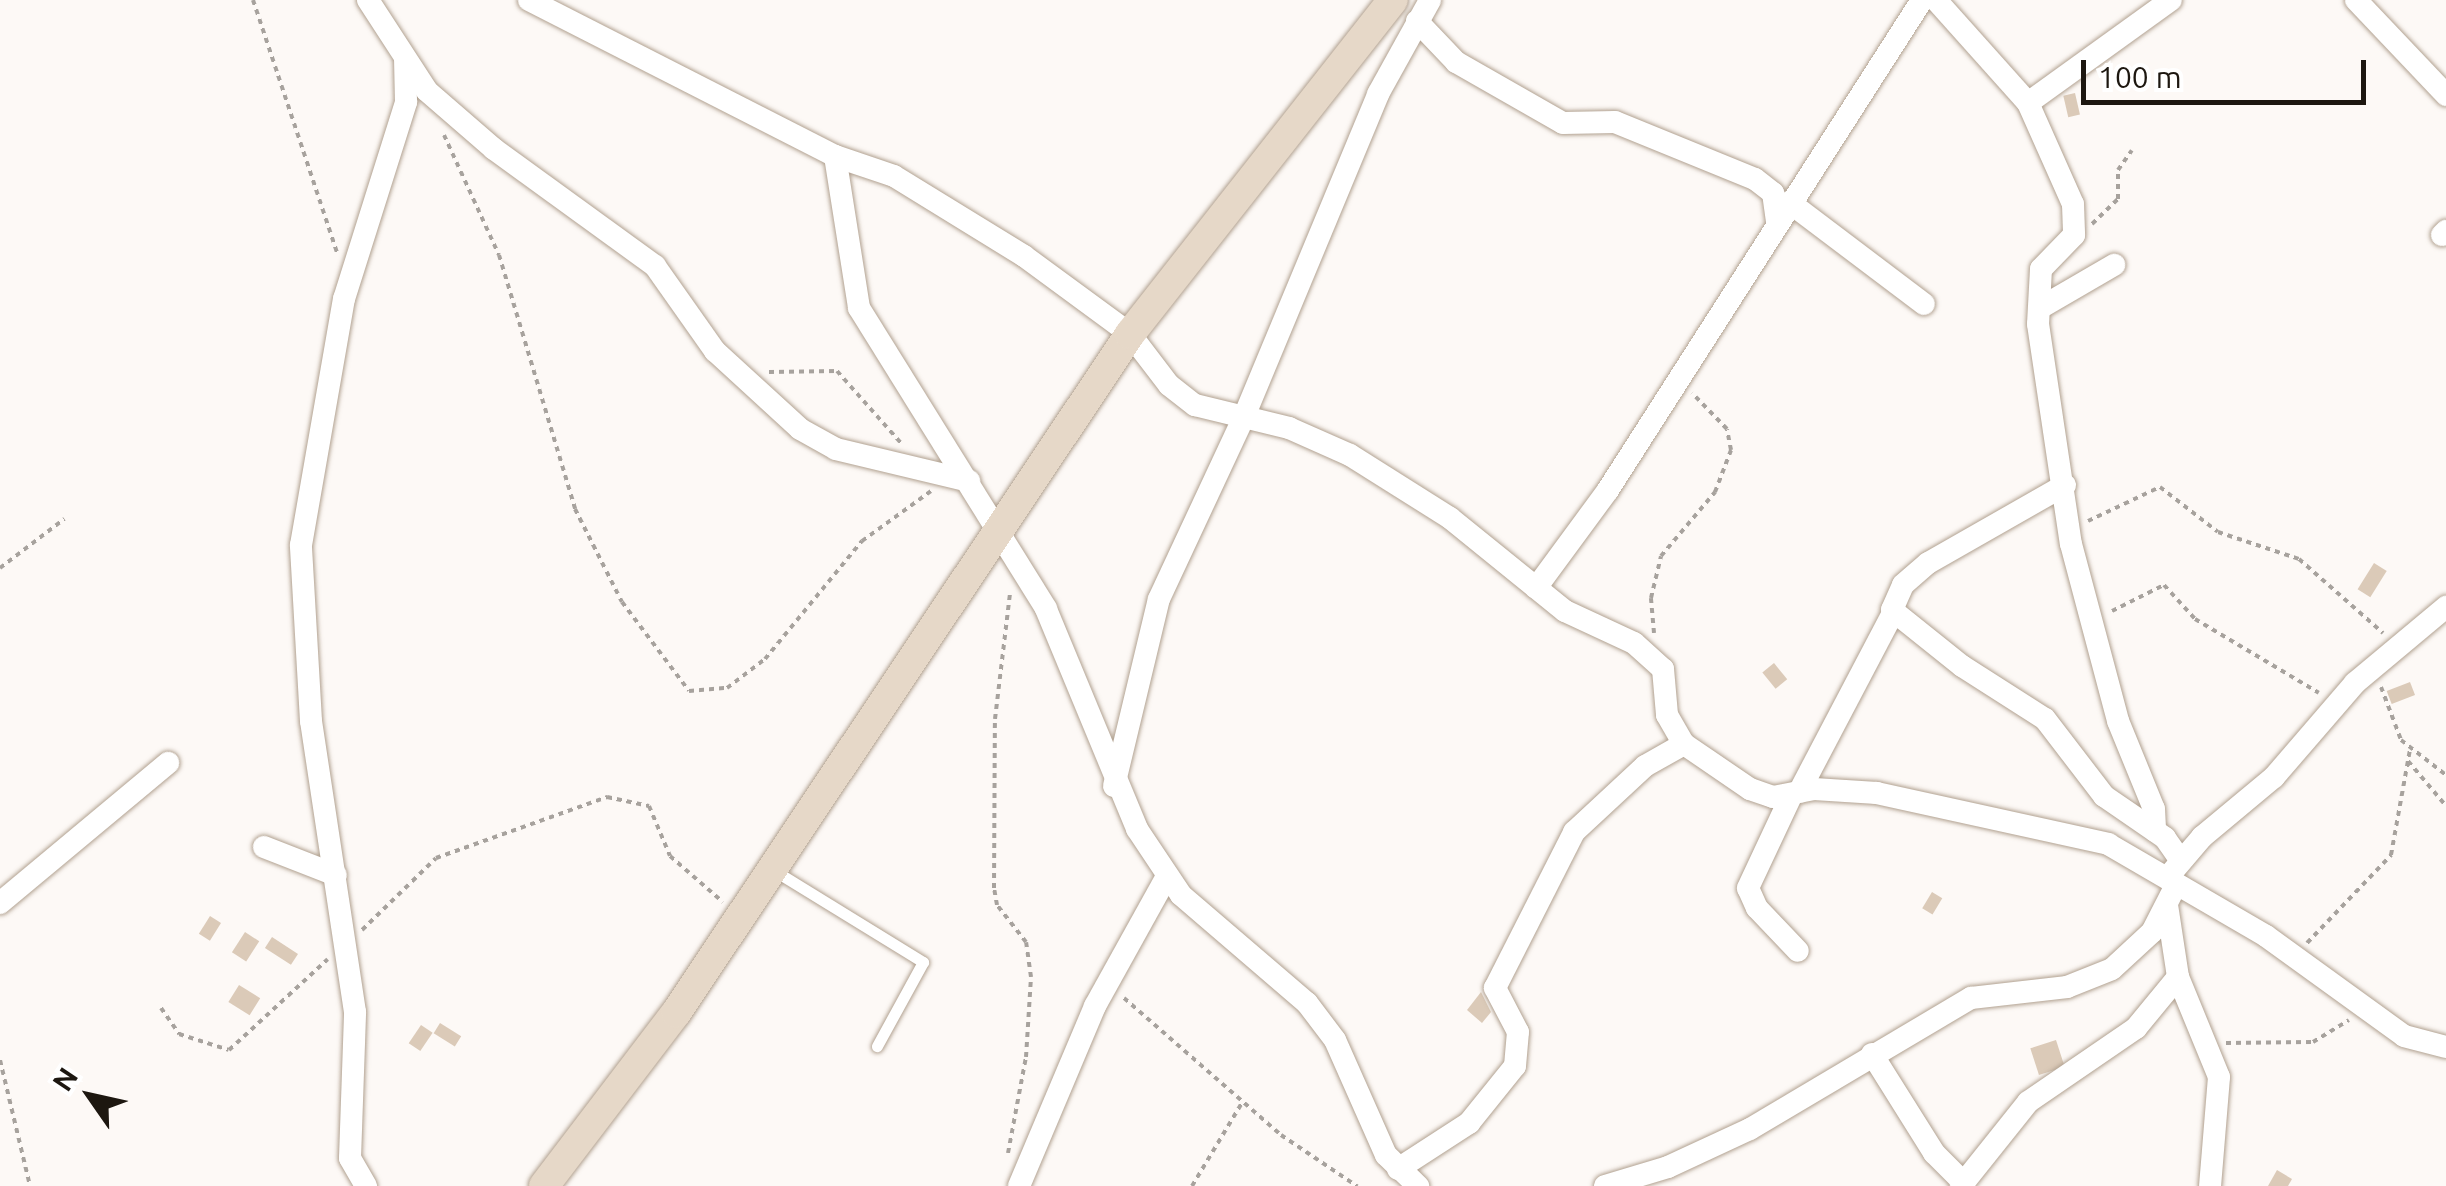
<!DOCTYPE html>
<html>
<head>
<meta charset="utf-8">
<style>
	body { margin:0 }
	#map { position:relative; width:2446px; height:1186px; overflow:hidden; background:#fdf9f6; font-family:Ubuntu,sans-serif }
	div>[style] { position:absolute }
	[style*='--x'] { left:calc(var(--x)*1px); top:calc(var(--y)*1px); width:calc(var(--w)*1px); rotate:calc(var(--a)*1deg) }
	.building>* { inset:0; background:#dbcab8; transform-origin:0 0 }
	.path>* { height:4px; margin-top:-2px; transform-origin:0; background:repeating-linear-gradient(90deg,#a7a29d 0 5px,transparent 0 10px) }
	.roads { filter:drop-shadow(0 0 2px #b1a190) drop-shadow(0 0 2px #b1a190) }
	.lane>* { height:11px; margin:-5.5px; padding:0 5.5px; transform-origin:5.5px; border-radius:5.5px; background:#fff }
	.street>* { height:22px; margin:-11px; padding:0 11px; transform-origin:11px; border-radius:11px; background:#fff }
	.secondary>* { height:30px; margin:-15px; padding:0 15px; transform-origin:15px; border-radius:15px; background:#e6d8c8 }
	span { translate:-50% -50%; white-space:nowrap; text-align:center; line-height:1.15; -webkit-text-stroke:8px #fff; paint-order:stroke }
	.north { position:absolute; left:40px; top:1046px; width:100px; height:100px; -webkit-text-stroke:8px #fff; paint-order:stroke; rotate:304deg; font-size:28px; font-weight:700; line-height:40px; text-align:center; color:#1d1710 }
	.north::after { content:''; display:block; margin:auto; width:35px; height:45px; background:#1d1710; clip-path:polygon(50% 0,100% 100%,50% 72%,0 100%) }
	.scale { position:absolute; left:2081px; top:60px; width:285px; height:45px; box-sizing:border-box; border:5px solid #1d1710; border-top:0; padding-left:12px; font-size:30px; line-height:35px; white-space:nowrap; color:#1d1710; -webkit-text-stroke:8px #fff; paint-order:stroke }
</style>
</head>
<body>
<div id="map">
	<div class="building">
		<i style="left:2075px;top:93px;width:22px;height:12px;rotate:77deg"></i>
		<i style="left:2374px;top:563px;width:15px;height:31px;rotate:32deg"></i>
		<i style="left:1774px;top:663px;width:21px;height:15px;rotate:51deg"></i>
		<i style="left:2410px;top:682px;width:14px;height:25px;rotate:69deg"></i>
		<i style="left:1932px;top:892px;width:12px;height:19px;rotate:31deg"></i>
		<i style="left:210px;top:916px;width:13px;height:21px;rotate:32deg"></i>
		<i style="left:245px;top:932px;width:17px;height:24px;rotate:33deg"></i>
		<i style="left:272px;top:937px;width:31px;height:13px;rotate:33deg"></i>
		<i style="left:239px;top:985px;width:25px;height:20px;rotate:32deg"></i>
		<i style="clip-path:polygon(1481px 992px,1491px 1012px,1482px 1023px,1467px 1010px)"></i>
		<i style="left:440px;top:1023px;width:25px;height:12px;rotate:32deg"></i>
		<i style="left:421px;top:1025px;width:14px;height:22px;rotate:34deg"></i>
		<i style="left:2056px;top:1040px;width:28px;height:27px;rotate:72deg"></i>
		<i style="clip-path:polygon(2277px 1170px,2292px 1179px,2288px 1186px,2268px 1186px)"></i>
	</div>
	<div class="path">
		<i style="--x:253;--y:0;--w:266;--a:71.6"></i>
		<i style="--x:444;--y:135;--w:132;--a:65.4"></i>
		<i style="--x:499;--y:255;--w:265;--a:73.3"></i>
		<i style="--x:575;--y:509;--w:104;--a:63.2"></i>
		<i style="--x:622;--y:602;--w:111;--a:53"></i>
		<i style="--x:689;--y:691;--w:38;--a:-5"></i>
		<i style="--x:727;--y:688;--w:48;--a:-37.3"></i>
		<i style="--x:765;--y:659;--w:153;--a:-50.6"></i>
		<i style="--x:862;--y:541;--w:85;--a:-35.9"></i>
		<i style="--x:2092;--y:224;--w:36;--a:-44"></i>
		<i style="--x:2118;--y:199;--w:29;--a:-90"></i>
		<i style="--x:2118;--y:170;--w:24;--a:-55"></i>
		<i style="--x:769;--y:372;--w:68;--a:-0.8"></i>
		<i style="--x:837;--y:371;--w:96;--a:48.4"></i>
		<i style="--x:2088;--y:521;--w:80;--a:-25.3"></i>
		<i style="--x:2160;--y:487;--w:73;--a:37.8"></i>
		<i style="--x:2218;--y:532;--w:85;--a:18.4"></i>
		<i style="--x:2299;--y:559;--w:112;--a:41.4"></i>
		<i style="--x:0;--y:568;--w:81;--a:-37.4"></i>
		<i style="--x:2112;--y:611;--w:58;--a:-26.6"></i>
		<i style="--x:2164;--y:585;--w:46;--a:47.6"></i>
		<i style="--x:2195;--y:619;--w:144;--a:30.8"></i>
		<i style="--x:1654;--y:633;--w:35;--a:-95"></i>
		<i style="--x:1651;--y:598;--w:43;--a:-76.6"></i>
		<i style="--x:1661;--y:556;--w:84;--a:-49.8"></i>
		<i style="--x:1715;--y:492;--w:45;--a:-69.1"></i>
		<i style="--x:1731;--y:450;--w:21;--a:-101"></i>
		<i style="--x:1727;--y:429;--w:50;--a:-134.2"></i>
		<i style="--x:2381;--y:687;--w:57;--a:69.3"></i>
		<i style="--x:2401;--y:740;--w:57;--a:37.9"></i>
		<i style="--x:2408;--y:761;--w:59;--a:49.8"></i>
		<i style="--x:362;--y:930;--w:103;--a:-44.2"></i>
		<i style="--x:436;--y:858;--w:182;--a:-19.6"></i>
		<i style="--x:607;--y:797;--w:43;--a:12.1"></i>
		<i style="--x:649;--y:806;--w:54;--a:67.2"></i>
		<i style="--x:670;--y:856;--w:70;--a:41"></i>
		<i style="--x:2307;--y:943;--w:122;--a:-46.3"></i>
		<i style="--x:2391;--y:855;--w:108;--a:-79.8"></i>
		<i style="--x:1124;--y:998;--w:208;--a:41.1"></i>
		<i style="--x:1281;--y:1135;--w:92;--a:33.9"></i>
		<i style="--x:161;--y:1008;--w:32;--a:55"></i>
		<i style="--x:179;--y:1034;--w:52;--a:17.7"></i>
		<i style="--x:229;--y:1050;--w:134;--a:-42.6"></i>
		<i style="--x:2226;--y:1043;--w:87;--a:-0.7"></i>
		<i style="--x:2313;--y:1042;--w:42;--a:-31.4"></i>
		<i style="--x:0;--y:1060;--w:130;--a:76.6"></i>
		<i style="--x:1008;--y:1153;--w:98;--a:-79.4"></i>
		<i style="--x:1026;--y:1057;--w:80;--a:-86.4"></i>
		<i style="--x:1031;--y:977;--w:35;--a:-98"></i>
		<i style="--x:1026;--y:942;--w:47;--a:-128.1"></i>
		<i style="--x:997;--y:905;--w:17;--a:-100"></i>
		<i style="--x:994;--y:888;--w:169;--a:-89.7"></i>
		<i style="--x:995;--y:719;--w:127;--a:-83.2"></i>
		<i style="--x:1192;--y:1186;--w:99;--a:-59"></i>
	</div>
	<div class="roads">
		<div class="lane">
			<i style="--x:775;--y:871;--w:174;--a:31.6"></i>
			<i style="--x:923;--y:962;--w:96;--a:118.7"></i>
		</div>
		<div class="street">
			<i style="--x:368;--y:0;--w:108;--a:57"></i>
			<i style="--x:427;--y:91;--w:89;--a:40.9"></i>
			<i style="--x:494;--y:149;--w:199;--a:36"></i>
			<i style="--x:655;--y:266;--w:104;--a:54.8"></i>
			<i style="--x:715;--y:351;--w:115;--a:42.5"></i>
			<i style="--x:800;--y:429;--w:41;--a:29.1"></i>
			<i style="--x:836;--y:449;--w:137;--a:13.5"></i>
			<i style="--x:529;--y:0;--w:343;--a:27"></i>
			<i style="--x:835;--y:156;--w:154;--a:81"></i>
			<i style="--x:859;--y:308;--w:354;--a:58.1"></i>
			<i style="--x:1046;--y:609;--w:238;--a:67.5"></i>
			<i style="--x:1137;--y:829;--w:79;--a:56.3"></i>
			<i style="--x:1181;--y:895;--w:166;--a:40.6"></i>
			<i style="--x:1307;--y:1003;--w:46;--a:52.9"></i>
			<i style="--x:1335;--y:1040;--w:126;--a:66.1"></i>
			<i style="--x:1386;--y:1155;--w:45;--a:44.1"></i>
			<i style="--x:1936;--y:0;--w:138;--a:48.2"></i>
			<i style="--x:2028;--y:103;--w:111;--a:66"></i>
			<i style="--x:2073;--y:204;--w:31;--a:88"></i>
			<i style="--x:2074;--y:235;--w:47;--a:134.1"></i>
			<i style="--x:2041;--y:269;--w:55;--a:93.1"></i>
			<i style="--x:2038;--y:324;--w:222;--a:81.5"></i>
			<i style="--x:2071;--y:544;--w:183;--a:75.1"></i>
			<i style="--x:2118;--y:721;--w:95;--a:67.8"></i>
			<i style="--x:2154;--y:809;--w:22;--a:87"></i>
			<i style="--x:2356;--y:0;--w:131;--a:46.5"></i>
			<i style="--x:1417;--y:21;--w:57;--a:46.4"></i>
			<i style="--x:1456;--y:62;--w:123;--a:29.7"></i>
			<i style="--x:1563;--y:123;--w:52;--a:-1.1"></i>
			<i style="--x:1615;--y:122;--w:151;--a:22.2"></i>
			<i style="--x:1755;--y:179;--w:23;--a:38"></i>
			<i style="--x:1773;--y:193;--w:28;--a:82"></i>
			<i style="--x:2028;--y:103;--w:176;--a:-35.8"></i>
			<i style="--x:835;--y:156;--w:62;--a:18.7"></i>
			<i style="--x:894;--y:176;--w:153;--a:31.6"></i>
			<i style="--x:1024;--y:256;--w:132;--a:36.3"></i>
			<i style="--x:1130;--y:334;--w:64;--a:52.6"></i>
			<i style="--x:1169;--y:385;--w:33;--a:38"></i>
			<i style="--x:1195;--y:405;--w:97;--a:13.7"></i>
			<i style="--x:1289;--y:428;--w:67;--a:23.9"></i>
			<i style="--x:1350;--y:455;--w:118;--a:32.2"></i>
			<i style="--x:1450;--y:518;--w:148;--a:39"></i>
			<i style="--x:1565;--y:611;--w:76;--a:24.9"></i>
			<i style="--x:1634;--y:643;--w:39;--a:42"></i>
			<i style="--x:1663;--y:669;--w:46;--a:85"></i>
			<i style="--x:1667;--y:715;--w:34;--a:60"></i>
			<i style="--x:1684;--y:744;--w:80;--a:34.3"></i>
			<i style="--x:1750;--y:789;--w:24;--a:19"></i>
			<i style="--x:1773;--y:797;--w:42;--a:-11"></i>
			<i style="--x:1814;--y:789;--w:63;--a:3.6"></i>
			<i style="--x:1877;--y:793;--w:237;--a:12.4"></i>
			<i style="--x:2108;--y:844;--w:183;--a:30.2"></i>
			<i style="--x:2266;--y:936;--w:170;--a:35.9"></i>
			<i style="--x:2404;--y:1036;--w:43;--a:14.7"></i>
			<i style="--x:1789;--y:202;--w:169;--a:37.1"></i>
			<i style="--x:2442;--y:235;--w:6;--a:-45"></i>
			<i style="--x:2040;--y:308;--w:86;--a:-30.2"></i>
			<i style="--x:2065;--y:485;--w:158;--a:150.3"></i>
			<i style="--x:1928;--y:563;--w:33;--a:139"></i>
			<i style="--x:1903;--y:585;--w:27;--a:114"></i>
			<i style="--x:1892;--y:610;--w:90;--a:38.7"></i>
			<i style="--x:1962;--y:666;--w:98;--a:32.6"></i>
			<i style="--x:2045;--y:719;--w:97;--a:52.5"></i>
			<i style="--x:2104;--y:796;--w:74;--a:34.5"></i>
			<i style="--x:2165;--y:838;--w:28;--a:55"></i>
			<i style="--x:1536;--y:588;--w:122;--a:-53.7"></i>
			<i style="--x:1608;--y:490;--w:582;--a:-57.35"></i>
			<i style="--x:1114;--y:786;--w:192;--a:-76.5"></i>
			<i style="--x:1159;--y:599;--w:199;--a:-65"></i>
			<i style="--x:1243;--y:419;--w:352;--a:-67.4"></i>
			<i style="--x:1378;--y:94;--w:107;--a:-61"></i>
			<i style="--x:1799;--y:792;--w:202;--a:-62.3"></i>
			<i style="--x:1792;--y:794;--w:104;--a:115.1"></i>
			<i style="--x:1748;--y:888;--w:22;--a:66"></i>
			<i style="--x:1757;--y:908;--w:59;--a:46.4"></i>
			<i style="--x:264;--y:847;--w:77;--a:21.3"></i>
			<i style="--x:2173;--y:871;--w:45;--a:-49.5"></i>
			<i style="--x:2202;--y:837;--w:94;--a:-39.8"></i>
			<i style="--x:2274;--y:777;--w:124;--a:-49.2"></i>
			<i style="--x:2355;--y:683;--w:119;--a:-39.9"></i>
			<i style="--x:0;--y:903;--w:219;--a:-39.8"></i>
			<i style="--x:2167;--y:905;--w:73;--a:81.3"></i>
			<i style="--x:2178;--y:977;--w:108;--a:67.7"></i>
			<i style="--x:2219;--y:1077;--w:109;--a:94.7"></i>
			<i style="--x:1872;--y:1054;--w:117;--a:57.9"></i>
			<i style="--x:1934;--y:1153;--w:41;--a:45"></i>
			<i style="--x:1398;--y:1169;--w:85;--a:-32.9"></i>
			<i style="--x:1469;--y:1123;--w:73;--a:-51.1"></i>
			<i style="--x:1515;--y:1066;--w:34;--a:-85"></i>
			<i style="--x:1518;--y:1032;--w:50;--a:-117.6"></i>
			<i style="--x:1495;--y:988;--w:175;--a:-63.1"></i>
			<i style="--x:1574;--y:832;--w:97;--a:-42.9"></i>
			<i style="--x:1645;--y:766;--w:45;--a:-29.4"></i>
			<i style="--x:366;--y:1186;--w:32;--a:-120"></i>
			<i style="--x:350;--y:1158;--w:146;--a:-88"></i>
			<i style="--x:355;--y:1012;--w:294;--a:-98.6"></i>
			<i style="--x:311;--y:721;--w:176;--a:-93.3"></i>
			<i style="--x:301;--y:545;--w:250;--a:-80.1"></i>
			<i style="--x:344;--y:299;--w:207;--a:-72.5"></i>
			<i style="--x:406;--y:102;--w:44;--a:-91.3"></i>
			<i style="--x:1019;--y:1186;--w:195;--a:-67.1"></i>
			<i style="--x:1095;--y:1006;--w:149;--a:-61"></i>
			<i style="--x:1605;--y:1186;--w:66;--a:-16.8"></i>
			<i style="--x:1668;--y:1167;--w:90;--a:-24.9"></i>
			<i style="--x:1750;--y:1129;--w:257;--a:-30.7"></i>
			<i style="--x:1971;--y:998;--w:97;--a:-6.5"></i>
			<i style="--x:2067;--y:987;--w:48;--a:-21.8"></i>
			<i style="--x:2112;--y:969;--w:54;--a:-42.8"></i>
			<i style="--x:2152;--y:932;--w:53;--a:-62.9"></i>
			<i style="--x:1961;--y:1186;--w:107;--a:-51.4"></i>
			<i style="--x:2028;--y:1102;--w:131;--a:-34.4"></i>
			<i style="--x:2136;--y:1028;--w:66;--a:-50.5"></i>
		</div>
		<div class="secondary">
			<i style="--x:544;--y:1186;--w:218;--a:-52.7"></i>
			<i style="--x:676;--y:1013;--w:817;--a:-56.23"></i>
			<i style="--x:1130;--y:334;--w:425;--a:-51.8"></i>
		</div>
	</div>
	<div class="north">N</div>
	<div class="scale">100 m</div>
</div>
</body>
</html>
